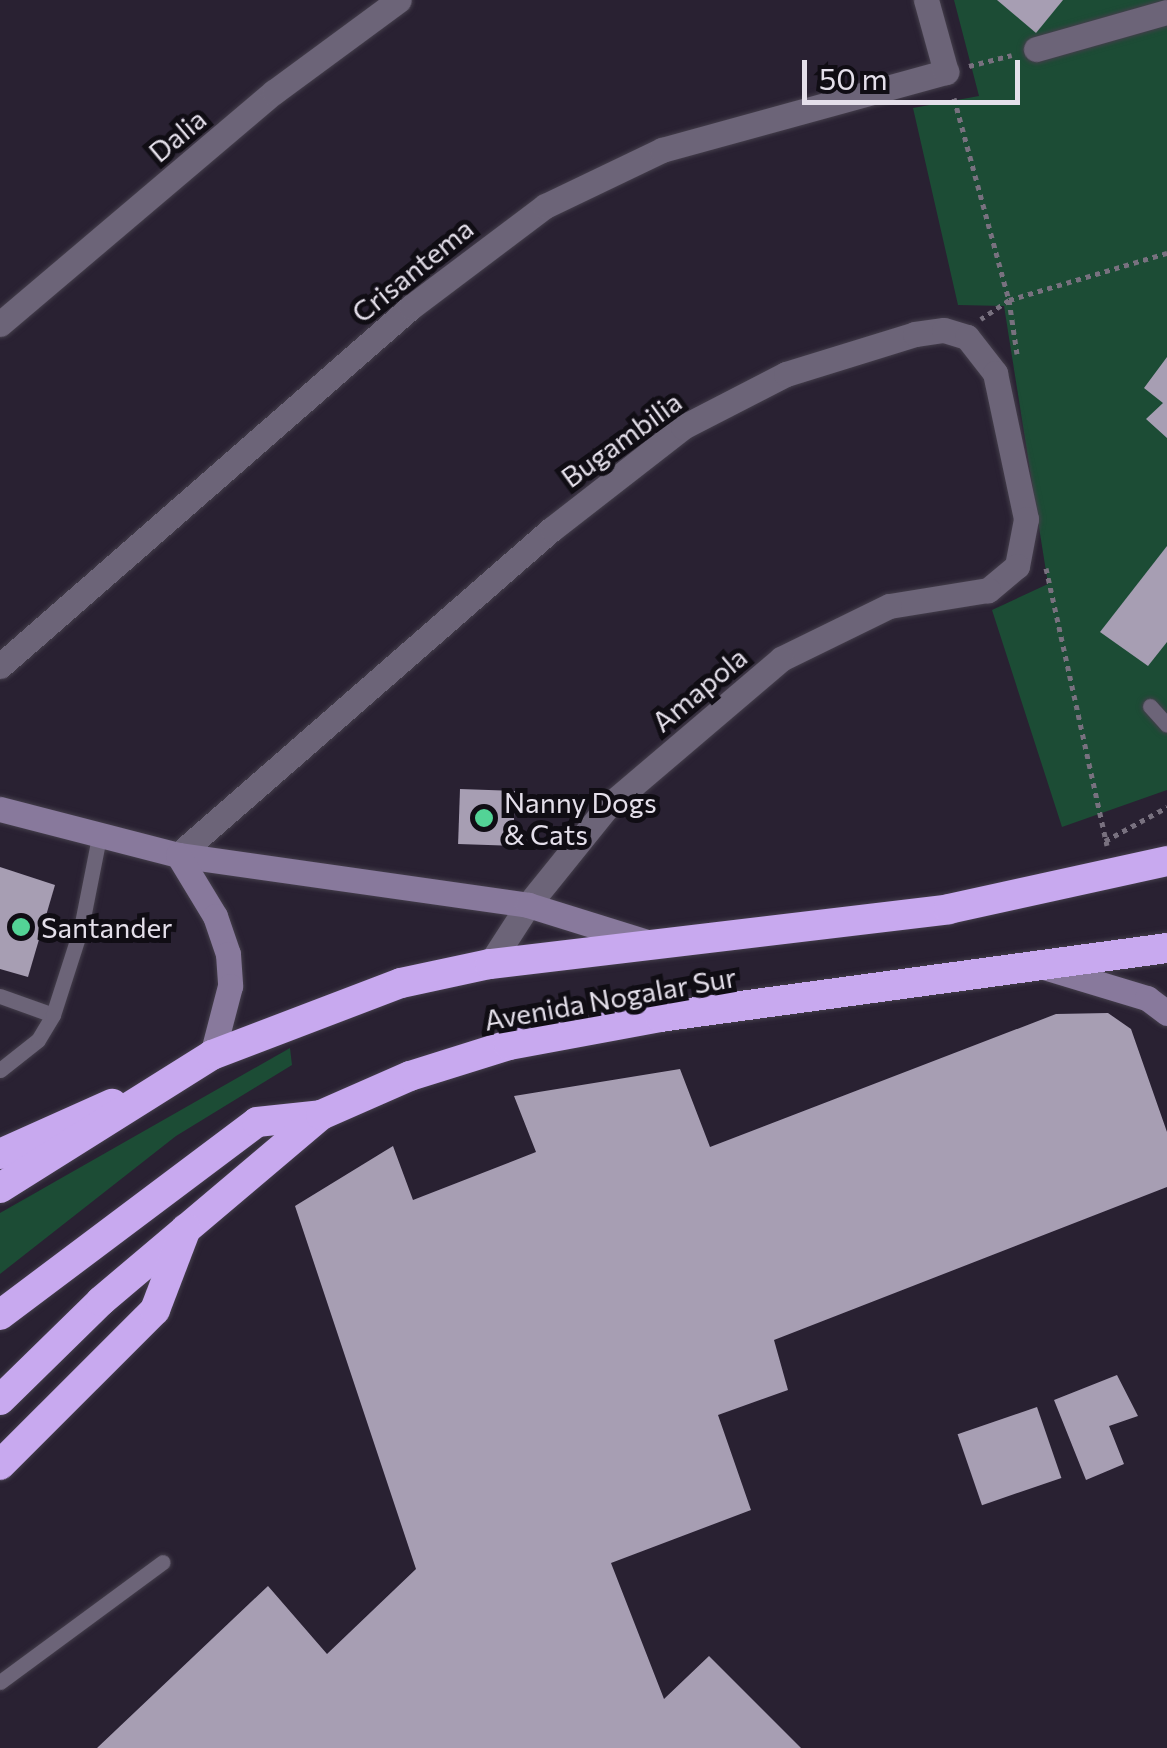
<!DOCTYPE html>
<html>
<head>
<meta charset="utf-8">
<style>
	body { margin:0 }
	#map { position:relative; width:1167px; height:1748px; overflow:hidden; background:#292132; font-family:Commissioner,sans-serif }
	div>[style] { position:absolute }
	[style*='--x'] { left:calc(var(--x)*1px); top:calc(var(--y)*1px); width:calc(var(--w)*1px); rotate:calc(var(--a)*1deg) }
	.green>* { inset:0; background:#1c4c35 }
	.building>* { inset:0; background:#a79eb3; transform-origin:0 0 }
	.path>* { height:5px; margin-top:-2.5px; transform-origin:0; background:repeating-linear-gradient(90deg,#78717f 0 5px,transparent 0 10px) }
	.roads { filter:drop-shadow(0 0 2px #443e4b) drop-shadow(0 0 2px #443e4b) }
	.lane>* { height:15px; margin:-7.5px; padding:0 7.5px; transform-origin:7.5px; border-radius:7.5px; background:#6c6478 }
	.street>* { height:25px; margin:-12.5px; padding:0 12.5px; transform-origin:12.5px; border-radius:12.5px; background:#6c6478 }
	.secondary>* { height:25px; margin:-12.5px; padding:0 12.5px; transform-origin:12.5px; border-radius:12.5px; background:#88799c }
	.highway>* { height:30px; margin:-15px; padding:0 15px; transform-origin:15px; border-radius:15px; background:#c8a9ef }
	.dots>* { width:28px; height:28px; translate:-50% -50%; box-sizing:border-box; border:5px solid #100d14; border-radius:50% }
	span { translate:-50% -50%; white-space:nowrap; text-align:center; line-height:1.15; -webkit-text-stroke:10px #100d14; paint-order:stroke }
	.street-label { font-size:28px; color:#e4dfea }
	.poi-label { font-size:28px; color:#e4dfea }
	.left { translate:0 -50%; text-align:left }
	.scale { position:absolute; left:802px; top:60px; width:218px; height:45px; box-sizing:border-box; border:5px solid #e4dfea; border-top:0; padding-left:12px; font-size:30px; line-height:35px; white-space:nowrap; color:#e4dfea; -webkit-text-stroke:8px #100d14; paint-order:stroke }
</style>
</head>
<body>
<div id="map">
	<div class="green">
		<i style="clip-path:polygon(954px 0,1167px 0,1167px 790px,1062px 827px,992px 610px,1048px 584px,1004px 306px,958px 305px,913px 108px,979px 96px)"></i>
		<i style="clip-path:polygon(290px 1048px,292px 1065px,176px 1136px,0 1274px,0 1213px)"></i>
	</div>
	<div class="building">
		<i style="clip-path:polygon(997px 0,1063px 0,1036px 33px)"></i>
		<i style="clip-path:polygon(1167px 357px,1167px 438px,1146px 419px,1163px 403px,1144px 388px)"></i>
		<i style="clip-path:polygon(1167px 546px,1167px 642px,1148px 666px,1100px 632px)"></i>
		<i style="left:460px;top:789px;width:55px;height:55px;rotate:2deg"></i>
		<i style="clip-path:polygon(0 867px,55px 885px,28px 977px,0 969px)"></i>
		<i style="clip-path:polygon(1108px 1013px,1131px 1029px,1167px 1132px,1167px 1187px,774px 1340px,788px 1390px,718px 1415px,751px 1510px,611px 1563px,664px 1699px,709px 1656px,801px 1748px,97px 1748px,268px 1586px,327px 1654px,416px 1569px,295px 1206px,393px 1146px,413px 1200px,536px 1152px,514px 1096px,680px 1069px,710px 1147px,1056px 1014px)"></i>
		<i style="clip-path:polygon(1117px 1375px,1138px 1416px,1109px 1426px,1124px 1464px,1086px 1480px,1054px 1400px)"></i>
		<i style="left:1037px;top:1407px;width:75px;height:84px;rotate:71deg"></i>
	</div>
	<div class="path">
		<i style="--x:969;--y:66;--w:44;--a:-14.3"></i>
		<i style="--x:954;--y:98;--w:209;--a:74.8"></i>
		<i style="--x:1009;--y:300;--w:34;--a:146"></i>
		<i style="--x:1017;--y:354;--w:55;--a:-98.4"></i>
		<i style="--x:1009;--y:300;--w:165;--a:-16.6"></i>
		<i style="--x:1046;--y:568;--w:284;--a:77.6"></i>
		<i style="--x:1105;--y:841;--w:71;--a:-28.7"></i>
	</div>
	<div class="roads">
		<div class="lane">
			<i style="--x:1150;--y:706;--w:25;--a:48"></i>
			<i style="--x:0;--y:996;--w:56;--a:19.7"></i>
			<i style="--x:0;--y:1070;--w:48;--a:-38.3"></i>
			<i style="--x:38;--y:1040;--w:29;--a:-59"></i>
			<i style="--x:53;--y:1015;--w:91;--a:-72.2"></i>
			<i style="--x:81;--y:928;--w:93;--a:-78.8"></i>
			<i style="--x:0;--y:1682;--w:202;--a:-36.4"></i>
		</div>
		<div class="street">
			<i style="--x:1036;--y:49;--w:136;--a:-15.8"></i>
			<i style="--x:0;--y:324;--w:359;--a:-40.3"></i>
			<i style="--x:274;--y:92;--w:155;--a:-36.4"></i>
			<i style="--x:0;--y:666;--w:546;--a:-41.14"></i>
			<i style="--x:411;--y:307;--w:168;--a:-37"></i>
			<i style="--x:545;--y:206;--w:130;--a:-25.6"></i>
			<i style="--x:662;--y:150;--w:295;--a:-15.4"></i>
			<i style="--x:946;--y:72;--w:75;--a:-105.5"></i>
			<i style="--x:178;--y:855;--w:496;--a:-41.1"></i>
			<i style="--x:552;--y:529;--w:166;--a:-37.9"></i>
			<i style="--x:683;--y:427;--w:116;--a:-27.2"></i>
			<i style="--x:786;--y:374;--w:135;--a:-17.2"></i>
			<i style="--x:915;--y:334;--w:29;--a:-8"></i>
			<i style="--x:944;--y:330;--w:24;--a:17"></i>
			<i style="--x:967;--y:337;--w:46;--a:52.1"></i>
			<i style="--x:995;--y:373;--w:149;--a:78"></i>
			<i style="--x:1026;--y:519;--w:48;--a:100.8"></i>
			<i style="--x:1017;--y:566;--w:38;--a:140"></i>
			<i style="--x:988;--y:590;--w:100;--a:170.8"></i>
			<i style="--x:889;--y:606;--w:120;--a:153.9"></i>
			<i style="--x:781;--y:659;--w:228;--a:139.6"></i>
			<i style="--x:607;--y:807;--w:126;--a:128.9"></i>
			<i style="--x:528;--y:905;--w:70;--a:122.8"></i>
		</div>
		<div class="secondary">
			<i style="--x:0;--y:809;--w:184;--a:14.5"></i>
			<i style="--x:178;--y:855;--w:354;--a:8.1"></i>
			<i style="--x:528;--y:905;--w:128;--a:17.3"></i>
			<i style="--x:178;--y:855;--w:71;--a:58.8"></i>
			<i style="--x:215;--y:916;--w:40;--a:71.1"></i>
			<i style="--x:228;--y:954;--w:32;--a:86"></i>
			<i style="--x:230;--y:986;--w:71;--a:104.6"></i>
			<i style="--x:1044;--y:967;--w:108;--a:16.8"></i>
			<i style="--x:1147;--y:998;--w:25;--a:37"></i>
		</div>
		<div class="highway">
			<i style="--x:0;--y:1154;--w:123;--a:-24.1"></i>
			<i style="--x:0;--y:1188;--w:250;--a:-32.1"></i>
			<i style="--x:212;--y:1055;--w:202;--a:-20.9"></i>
			<i style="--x:401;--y:983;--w:91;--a:-12.1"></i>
			<i style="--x:490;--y:964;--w:462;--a:-6.8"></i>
			<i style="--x:949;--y:909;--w:223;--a:-12.4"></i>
			<i style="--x:0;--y:1315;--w:321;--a:-36.9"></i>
			<i style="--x:257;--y:1122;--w:64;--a:-6.2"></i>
			<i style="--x:0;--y:1400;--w:141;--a:-44.4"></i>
			<i style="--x:101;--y:1301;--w:288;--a:-40.2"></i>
			<i style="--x:321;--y:1115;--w:97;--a:-23.7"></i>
			<i style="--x:410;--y:1076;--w:104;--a:-17.4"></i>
			<i style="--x:509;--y:1045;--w:154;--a:-10.5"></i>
			<i style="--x:660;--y:1017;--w:512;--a:-7.75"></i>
			<i style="--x:0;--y:1465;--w:219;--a:-45"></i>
			<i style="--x:155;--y:1310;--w:87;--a:-69.1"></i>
		</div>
	</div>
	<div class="dots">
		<i style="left:484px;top:818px;background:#53d396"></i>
		<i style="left:21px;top:927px;background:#53d396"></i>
	</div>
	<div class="street-label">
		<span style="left:177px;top:135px;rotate:-40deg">Dalia</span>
		<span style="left:412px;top:270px;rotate:-39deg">Crisantema</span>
		<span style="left:621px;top:439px;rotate:-36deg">Bugambilia</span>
		<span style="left:699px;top:689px;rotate:-40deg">Amapola</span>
		<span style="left:610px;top:998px;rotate:-10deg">Avenida Nogalar Sur</span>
	</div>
	<div class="poi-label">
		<span class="left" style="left:504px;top:818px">Nanny Dogs<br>&amp; Cats</span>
		<span class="left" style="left:41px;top:927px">Santander</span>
	</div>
	<div class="scale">50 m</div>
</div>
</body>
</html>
